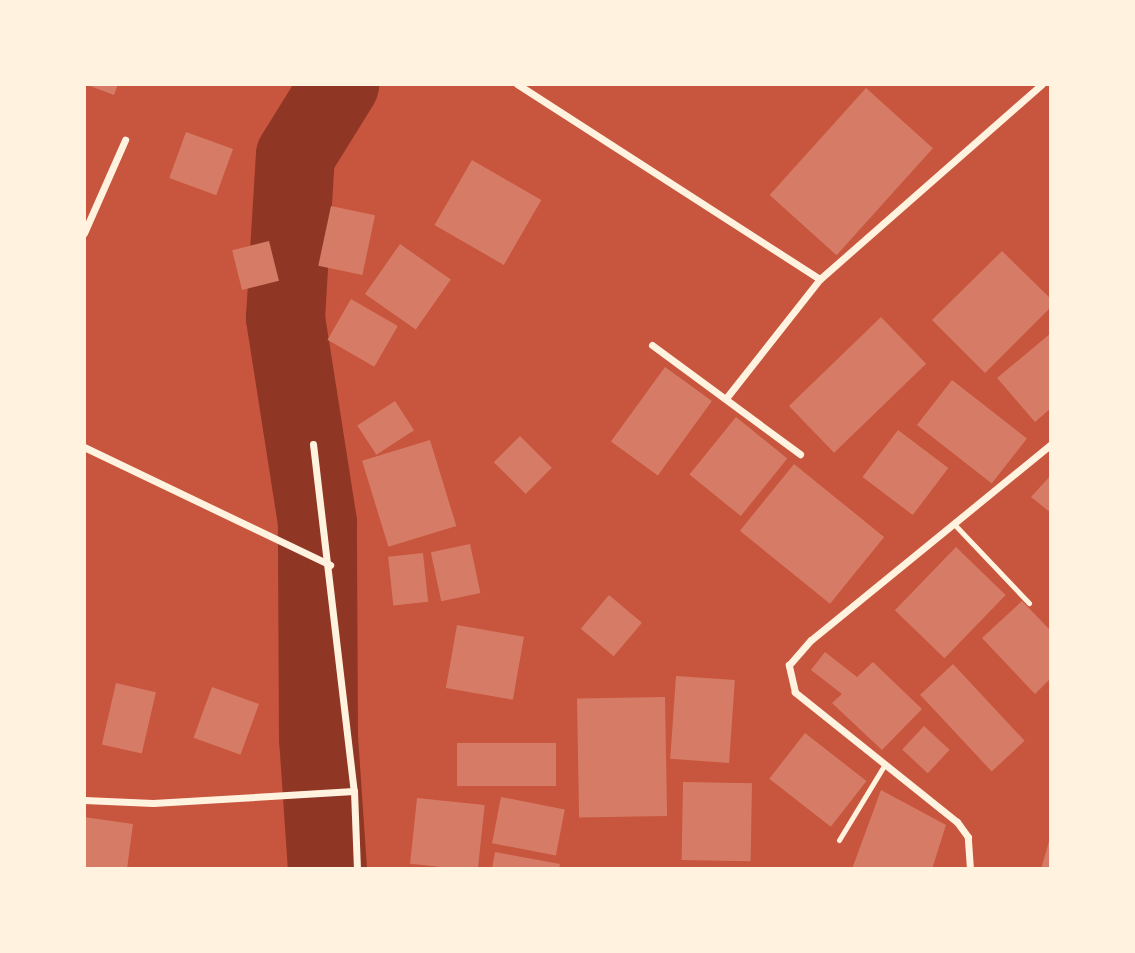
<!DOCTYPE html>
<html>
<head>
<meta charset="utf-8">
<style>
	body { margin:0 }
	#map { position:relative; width:1135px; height:953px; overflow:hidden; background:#c8553d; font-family:"Fira Sans Condensed",sans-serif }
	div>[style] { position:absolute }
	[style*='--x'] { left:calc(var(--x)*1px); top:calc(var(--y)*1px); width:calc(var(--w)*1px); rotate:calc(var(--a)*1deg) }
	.river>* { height:79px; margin:-39.5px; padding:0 39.5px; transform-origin:39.5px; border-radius:39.5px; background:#8f3625 }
	.building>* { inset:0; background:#d67c66; transform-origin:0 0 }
	.service>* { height:5px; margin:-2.5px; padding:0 2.5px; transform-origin:2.5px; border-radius:2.5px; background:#fff3e0 }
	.minor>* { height:7px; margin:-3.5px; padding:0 3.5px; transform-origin:3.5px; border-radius:3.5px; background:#fff3e0 }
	span { translate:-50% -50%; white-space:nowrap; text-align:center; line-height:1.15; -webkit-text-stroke:5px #fff3e0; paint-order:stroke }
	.frame { position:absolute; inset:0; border:86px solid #fff3e0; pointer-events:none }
</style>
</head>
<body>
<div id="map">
	<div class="river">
		<i style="--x:327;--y:869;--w:131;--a:-93.9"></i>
		<i style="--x:318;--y:738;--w:216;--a:-90.3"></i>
		<i style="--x:317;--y:522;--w:207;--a:-98.9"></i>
		<i style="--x:285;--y:317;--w:162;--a:-86.5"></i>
		<i style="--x:295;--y:155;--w:84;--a:-58.2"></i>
	</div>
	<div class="building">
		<i style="clip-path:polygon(85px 84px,118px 84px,114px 95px)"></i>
		<i style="left:866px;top:88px;width:90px;height:144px;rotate:42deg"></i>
		<i style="left:186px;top:132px;width:50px;height:49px;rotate:20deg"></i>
		<i style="left:472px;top:160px;width:80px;height:75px;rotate:30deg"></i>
		<i style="left:331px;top:206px;width:45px;height:61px;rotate:12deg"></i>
		<i style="left:269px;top:241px;width:41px;height:38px;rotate:76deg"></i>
		<i style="left:400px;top:244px;width:62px;height:61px;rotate:35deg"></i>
		<i style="clip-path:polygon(1002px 251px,1051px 299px,1051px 307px,985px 373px,932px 320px)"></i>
		<i style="left:351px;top:299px;width:54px;height:47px;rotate:30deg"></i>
		<i style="left:881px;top:317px;width:65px;height:128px;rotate:46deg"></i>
		<i style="clip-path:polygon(1051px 333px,1051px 408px,1035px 422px,997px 378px)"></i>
		<i style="left:665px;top:367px;width:58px;height:92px;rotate:36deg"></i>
		<i style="left:952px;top:380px;width:95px;height:57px;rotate:38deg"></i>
		<i style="left:395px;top:401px;width:35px;height:45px;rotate:57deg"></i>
		<i style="left:736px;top:417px;width:66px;height:74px;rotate:39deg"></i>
		<i style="left:898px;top:430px;width:63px;height:59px;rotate:37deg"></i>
		<i style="left:520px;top:436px;width:45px;height:37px;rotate:45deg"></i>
		<i style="left:430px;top:440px;width:90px;height:71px;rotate:73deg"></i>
		<i style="left:794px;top:464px;width:116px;height:86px;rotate:39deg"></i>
		<i style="clip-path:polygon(1051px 475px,1051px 513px,1031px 497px)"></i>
		<i style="left:470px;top:544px;width:50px;height:40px;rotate:78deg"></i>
		<i style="left:956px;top:547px;width:69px;height:88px;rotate:44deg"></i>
		<i style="left:423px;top:553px;width:49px;height:35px;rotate:84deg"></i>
		<i style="left:609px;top:595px;width:43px;height:44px;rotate:40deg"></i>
		<i style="clip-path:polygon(1022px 601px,1051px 631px,1051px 678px,1035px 694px,982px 638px)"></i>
		<i style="left:457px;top:625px;width:68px;height:64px;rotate:10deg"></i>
		<i style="clip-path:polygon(825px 652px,857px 677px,873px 662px,922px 709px,882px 750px,832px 703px,842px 694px,811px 670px)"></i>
		<i style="left:953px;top:664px;width:105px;height:45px;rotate:47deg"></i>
		<i style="left:676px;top:676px;width:59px;height:83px;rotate:4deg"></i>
		<i style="left:116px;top:683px;width:41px;height:63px;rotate:13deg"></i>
		<i style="left:212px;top:687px;width:50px;height:54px;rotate:20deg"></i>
		<i style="left:665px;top:697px;width:119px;height:88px;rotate:89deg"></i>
		<i style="left:924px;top:726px;width:35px;height:32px;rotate:43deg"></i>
		<i style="left:805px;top:733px;width:78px;height:58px;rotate:38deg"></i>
		<i style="left:457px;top:743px;width:99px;height:43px"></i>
		<i style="left:683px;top:782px;width:69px;height:78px;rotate:1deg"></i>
		<i style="clip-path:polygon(881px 790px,946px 825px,932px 869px,852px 869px)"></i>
		<i style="left:501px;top:797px;width:65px;height:47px;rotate:11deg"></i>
		<i style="left:417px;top:798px;width:68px;height:66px;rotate:6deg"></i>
		<i style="clip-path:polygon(84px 817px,133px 824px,127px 869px,84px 869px)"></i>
		<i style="clip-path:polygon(1050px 838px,1051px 869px,1041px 869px)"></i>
		<i style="clip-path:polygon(495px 852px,560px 864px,559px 869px,492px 869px)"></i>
	</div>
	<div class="service">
		<i style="--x:954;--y:524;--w:109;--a:46.5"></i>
		<i style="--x:839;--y:840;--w:89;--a:-58.8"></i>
	</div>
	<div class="minor">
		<i style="--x:517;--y:84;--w:360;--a:32.8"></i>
		<i style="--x:820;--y:279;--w:295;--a:-41.3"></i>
		<i style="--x:84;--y:233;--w:102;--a:-66.2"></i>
		<i style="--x:652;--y:345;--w:184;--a:36.4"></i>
		<i style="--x:727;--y:397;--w:150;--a:-51.8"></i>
		<i style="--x:313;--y:444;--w:349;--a:83.3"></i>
		<i style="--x:354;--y:791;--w:78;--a:87.8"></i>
		<i style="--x:84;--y:447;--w:273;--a:25.6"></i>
		<i style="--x:84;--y:800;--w:69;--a:2.5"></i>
		<i style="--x:153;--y:803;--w:201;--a:-3.4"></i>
		<i style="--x:970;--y:869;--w:32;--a:-94"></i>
		<i style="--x:968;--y:837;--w:19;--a:-126"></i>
		<i style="--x:957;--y:822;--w:208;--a:-141.3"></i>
		<i style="--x:795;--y:692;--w:28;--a:-103"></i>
		<i style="--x:789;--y:665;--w:33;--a:-49"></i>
		<i style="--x:811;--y:640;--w:310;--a:-39.2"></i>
	</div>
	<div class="frame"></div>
</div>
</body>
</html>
